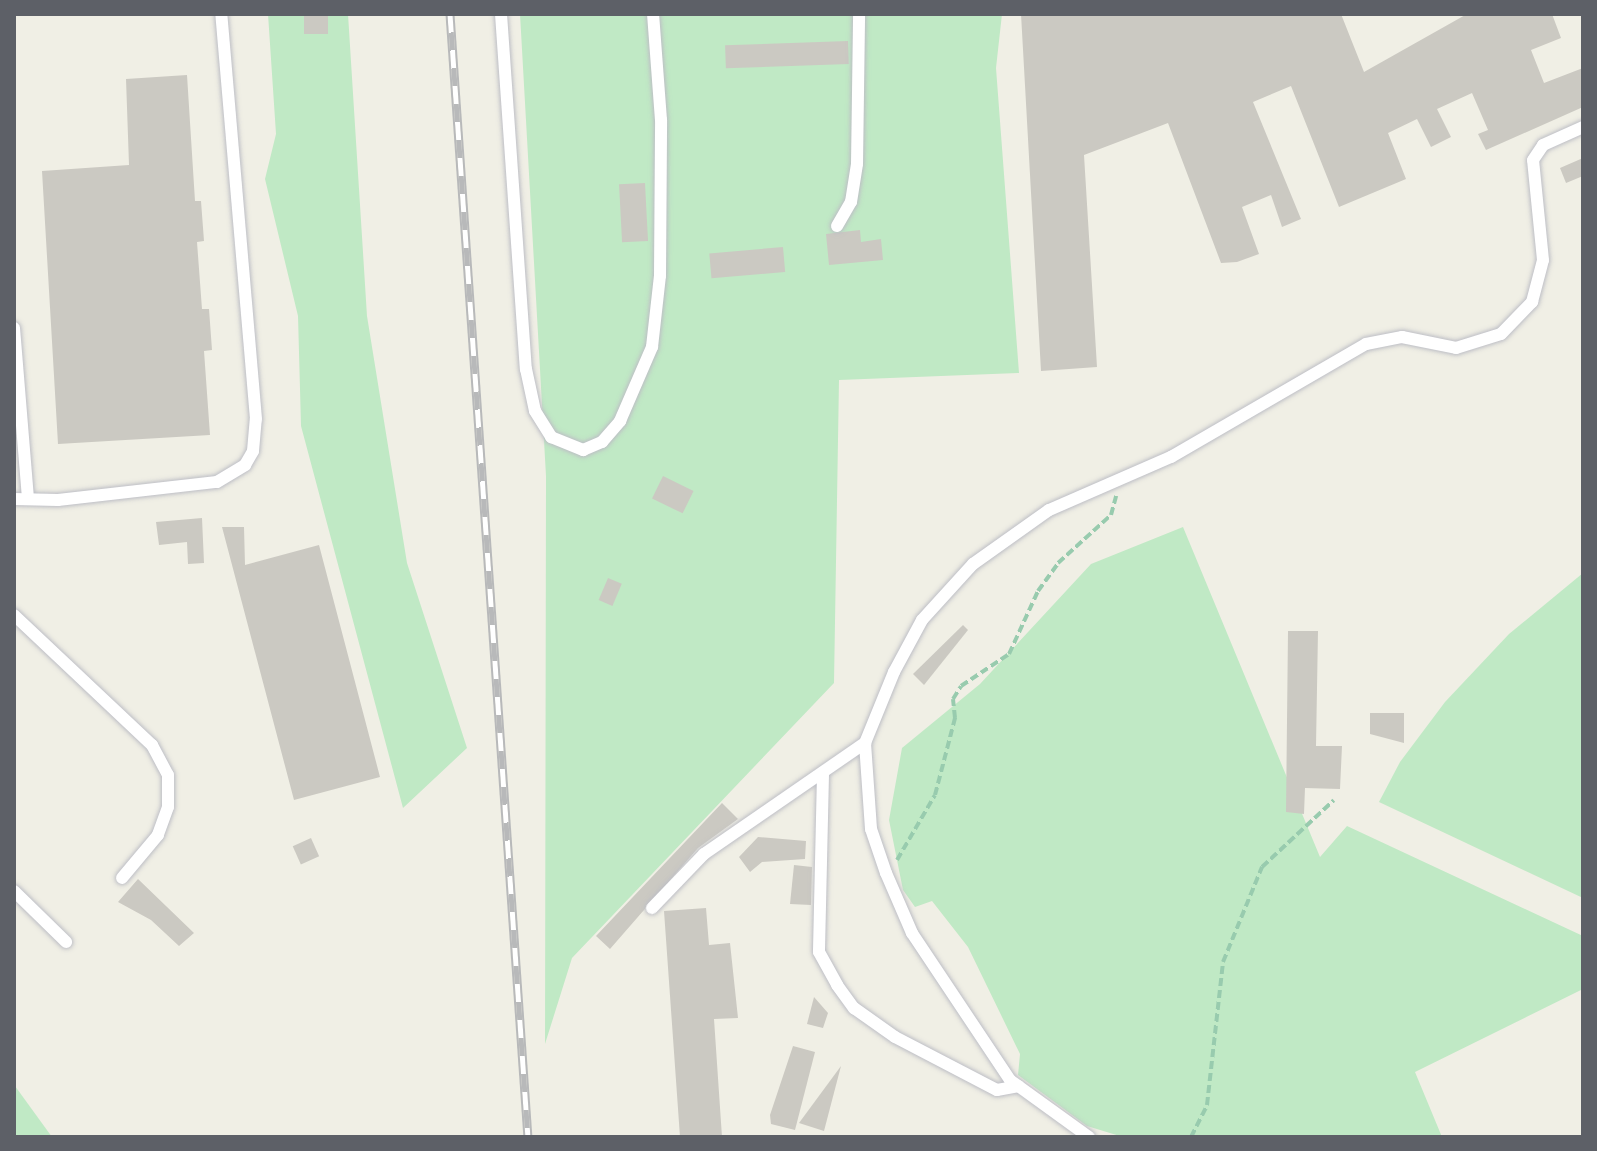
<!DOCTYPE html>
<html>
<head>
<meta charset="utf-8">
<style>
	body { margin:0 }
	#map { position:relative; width:1597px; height:1151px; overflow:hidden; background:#f0efe5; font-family:"Archivo Narrow",sans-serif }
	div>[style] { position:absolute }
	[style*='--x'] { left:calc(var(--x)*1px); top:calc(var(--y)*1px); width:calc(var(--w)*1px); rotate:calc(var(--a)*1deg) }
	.green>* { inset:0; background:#c0e9c5 }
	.building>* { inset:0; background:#cbc9c2; transform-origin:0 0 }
	.path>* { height:4px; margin-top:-2px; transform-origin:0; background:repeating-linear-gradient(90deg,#98cbae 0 8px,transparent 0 12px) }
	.roads { filter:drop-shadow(0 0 2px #bdbec5) drop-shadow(0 0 2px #bdbec5) }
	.service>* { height:12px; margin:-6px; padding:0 6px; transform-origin:6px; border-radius:6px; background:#fff }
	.rail>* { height:9px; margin-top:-4.5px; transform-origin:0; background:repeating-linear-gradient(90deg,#fff 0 18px,#b8b9ba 0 36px); box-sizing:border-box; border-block:2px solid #b8b9ba }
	span { translate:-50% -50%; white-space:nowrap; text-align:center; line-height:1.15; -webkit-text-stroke:7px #fff; paint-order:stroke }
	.frame { position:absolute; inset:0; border:16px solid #5d6067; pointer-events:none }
</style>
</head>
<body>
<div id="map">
	<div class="green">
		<i style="clip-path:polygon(268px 14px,348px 14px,367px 316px,407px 563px,467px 748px,403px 808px,301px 426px,298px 316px,265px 179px,276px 134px)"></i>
		<i style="clip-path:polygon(520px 14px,1002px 14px,996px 68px,1019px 373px,839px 380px,834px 683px,572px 958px,545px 1044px,546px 476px)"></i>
		<i style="clip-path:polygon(1183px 527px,1320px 857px,1347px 826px,1583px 936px,1583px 989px,1415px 1072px,1442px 1137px,1123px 1137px,1087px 1126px,1018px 1075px,1020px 1054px,968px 947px,932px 901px,915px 907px,903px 890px,889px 820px,902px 748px,980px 684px,1091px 564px)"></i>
		<i style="clip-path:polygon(1583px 573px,1583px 898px,1379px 802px,1400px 762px,1445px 702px,1509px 634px)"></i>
		<i style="clip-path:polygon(14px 1085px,15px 1086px,52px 1137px,14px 1137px)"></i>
	</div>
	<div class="building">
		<i style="left:304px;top:14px;width:24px;height:20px"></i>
		<i style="clip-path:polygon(1021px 14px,1341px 14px,1364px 72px,1467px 14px,1552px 14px,1561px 38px,1531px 50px,1544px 83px,1583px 68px,1583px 107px,1486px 150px,1478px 134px,1488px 130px,1472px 93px,1437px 109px,1451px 137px,1431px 147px,1417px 119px,1388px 133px,1406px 179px,1339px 207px,1291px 86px,1253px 102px,1301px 219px,1282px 227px,1271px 195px,1242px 207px,1259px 254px,1237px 262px,1221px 263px,1168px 123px,1084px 155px,1097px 367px,1041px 371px)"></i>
		<i style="left:848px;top:41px;width:23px;height:123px;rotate:88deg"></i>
		<i style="clip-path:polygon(187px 75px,195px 201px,201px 201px,204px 241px,197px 242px,202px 309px,209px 309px,212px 350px,204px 351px,210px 435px,58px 444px,42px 171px,129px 165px,126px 79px)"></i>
		<i style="clip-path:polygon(1583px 158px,1583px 176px,1566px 183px,1560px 168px)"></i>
		<i style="left:645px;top:183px;width:58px;height:26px;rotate:87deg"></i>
		<i style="clip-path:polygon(860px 230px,861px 242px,881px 239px,883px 260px,829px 265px,826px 234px)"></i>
		<i style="left:783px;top:247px;width:25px;height:74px;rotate:85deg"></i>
		<i style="left:663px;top:476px;width:34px;height:25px;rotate:26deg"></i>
		<i style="clip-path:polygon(202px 518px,204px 563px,188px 564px,187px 542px,159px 545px,156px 522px)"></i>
		<i style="clip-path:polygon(222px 527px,244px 527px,245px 565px,319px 545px,380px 777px,294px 800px)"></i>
		<i style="left:608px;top:578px;width:15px;height:24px;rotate:23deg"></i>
		<i style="clip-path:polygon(963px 625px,968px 630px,924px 685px,913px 674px)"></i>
		<i style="clip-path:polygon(1288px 631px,1318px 631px,1316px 746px,1342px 746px,1340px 789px,1305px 788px,1304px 814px,1286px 812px)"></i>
		<i style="clip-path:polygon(1370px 713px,1404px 713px,1404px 743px,1370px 734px)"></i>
		<i style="clip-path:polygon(722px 803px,738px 819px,698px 848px,610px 949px,596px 936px)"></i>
		<i style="clip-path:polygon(758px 837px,806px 841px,805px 859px,762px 862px,750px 872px,739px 857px)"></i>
		<i style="left:311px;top:838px;width:20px;height:20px;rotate:66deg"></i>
		<i style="clip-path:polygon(794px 865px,812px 867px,811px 905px,790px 904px)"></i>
		<i style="clip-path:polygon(138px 879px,194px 933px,179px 946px,151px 920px,118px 902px)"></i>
		<i style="clip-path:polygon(706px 908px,709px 945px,730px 943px,738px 1018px,714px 1019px,722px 1137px,680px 1137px,664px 911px)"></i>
		<i style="clip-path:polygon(814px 997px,828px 1013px,823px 1028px,807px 1024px)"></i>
		<i style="clip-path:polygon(793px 1046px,815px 1052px,795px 1130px,771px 1124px,770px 1115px)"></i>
		<i style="clip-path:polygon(841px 1066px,824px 1131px,799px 1123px)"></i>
	</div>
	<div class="path">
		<i style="--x:897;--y:860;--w:75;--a:-59.7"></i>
		<i style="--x:935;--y:795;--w:80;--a:-75.4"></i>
		<i style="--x:955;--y:718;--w:19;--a:-96"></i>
		<i style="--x:953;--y:699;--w:15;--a:-58"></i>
		<i style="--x:961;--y:686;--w:58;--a:-33.7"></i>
		<i style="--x:1009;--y:654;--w:69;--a:-65.3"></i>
		<i style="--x:1038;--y:591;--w:34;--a:-54"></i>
		<i style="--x:1058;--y:563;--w:72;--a:-42.2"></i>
		<i style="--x:1111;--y:515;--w:20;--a:-75"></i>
		<i style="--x:1191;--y:1137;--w:36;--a:-63"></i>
		<i style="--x:1207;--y:1105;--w:144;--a:-83.6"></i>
		<i style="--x:1223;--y:962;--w:103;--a:-67.7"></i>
		<i style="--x:1262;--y:867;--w:98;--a:-42.9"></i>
	</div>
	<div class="roads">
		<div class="service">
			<i style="--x:501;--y:14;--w:356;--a:86"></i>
			<i style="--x:526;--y:369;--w:43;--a:77.9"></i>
			<i style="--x:535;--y:411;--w:31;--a:58"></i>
			<i style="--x:551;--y:437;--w:35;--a:22"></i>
			<i style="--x:583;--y:450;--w:21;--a:-23"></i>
			<i style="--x:602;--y:442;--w:28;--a:-49"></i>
			<i style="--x:620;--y:421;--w:81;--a:-66.6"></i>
			<i style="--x:652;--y:347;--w:71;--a:-83.6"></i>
			<i style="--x:660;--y:276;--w:156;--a:-89.6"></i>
			<i style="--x:661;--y:120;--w:106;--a:-94.3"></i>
			<i style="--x:837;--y:226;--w:28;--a:-60"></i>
			<i style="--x:851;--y:202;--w:38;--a:-81"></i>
			<i style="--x:857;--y:164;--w:150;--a:-89.2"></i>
			<i style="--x:14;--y:328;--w:170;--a:85.3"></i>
			<i style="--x:14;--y:499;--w:44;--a:1.3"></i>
			<i style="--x:58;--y:500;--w:160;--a:-6.5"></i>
			<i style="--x:217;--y:482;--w:33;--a:-31"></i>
			<i style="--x:245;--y:465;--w:16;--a:-60"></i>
			<i style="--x:253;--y:451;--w:32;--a:-85"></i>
			<i style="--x:256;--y:419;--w:407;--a:-94.9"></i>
			<i style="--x:14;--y:615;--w:190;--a:43.3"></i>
			<i style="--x:152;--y:745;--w:34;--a:62"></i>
			<i style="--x:168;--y:775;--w:32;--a:90"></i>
			<i style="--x:168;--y:807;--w:30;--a:110"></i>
			<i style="--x:158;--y:835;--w:56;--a:129.9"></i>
			<i style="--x:823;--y:774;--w:178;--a:91.3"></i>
			<i style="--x:819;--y:952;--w:38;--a:61"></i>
			<i style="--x:837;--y:985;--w:29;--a:54"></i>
			<i style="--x:854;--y:1008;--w:50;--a:35.3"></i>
			<i style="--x:895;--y:1037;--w:115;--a:27.5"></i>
			<i style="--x:997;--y:1090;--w:22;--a:-10"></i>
			<i style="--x:14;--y:891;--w:73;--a:44.4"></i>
			<i style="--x:652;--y:908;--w:75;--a:-46.1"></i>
			<i style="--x:704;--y:854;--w:196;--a:-34.6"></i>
			<i style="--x:1089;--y:1137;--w:97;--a:-144.2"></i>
			<i style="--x:1010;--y:1080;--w:177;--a:-123.7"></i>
			<i style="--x:912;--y:933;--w:65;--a:-113.4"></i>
			<i style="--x:886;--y:873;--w:46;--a:-108.8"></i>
			<i style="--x:871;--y:829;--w:86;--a:-94"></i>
			<i style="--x:865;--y:743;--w:77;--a:-67.8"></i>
			<i style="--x:894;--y:672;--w:59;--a:-61.7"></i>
			<i style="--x:922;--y:620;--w:76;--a:-47.7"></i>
			<i style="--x:973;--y:564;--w:93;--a:-35.4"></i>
			<i style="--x:1049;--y:510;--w:133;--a:-23.5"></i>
			<i style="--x:1171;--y:457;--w:225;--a:-30.1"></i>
			<i style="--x:1366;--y:344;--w:37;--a:-11"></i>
			<i style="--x:1402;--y:337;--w:55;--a:11.5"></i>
			<i style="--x:1456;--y:348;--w:47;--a:-17.3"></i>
			<i style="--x:1501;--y:334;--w:45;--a:-45.9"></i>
			<i style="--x:1532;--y:302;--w:43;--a:-75.3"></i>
			<i style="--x:1543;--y:260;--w:100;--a:-95.7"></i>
			<i style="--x:1533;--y:160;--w:18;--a:-56"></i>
			<i style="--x:1543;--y:145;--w:44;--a:-24.2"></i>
		</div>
	</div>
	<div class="rail">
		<i style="--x:450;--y:14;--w:1126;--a:86.03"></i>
	</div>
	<div class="frame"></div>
</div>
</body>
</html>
